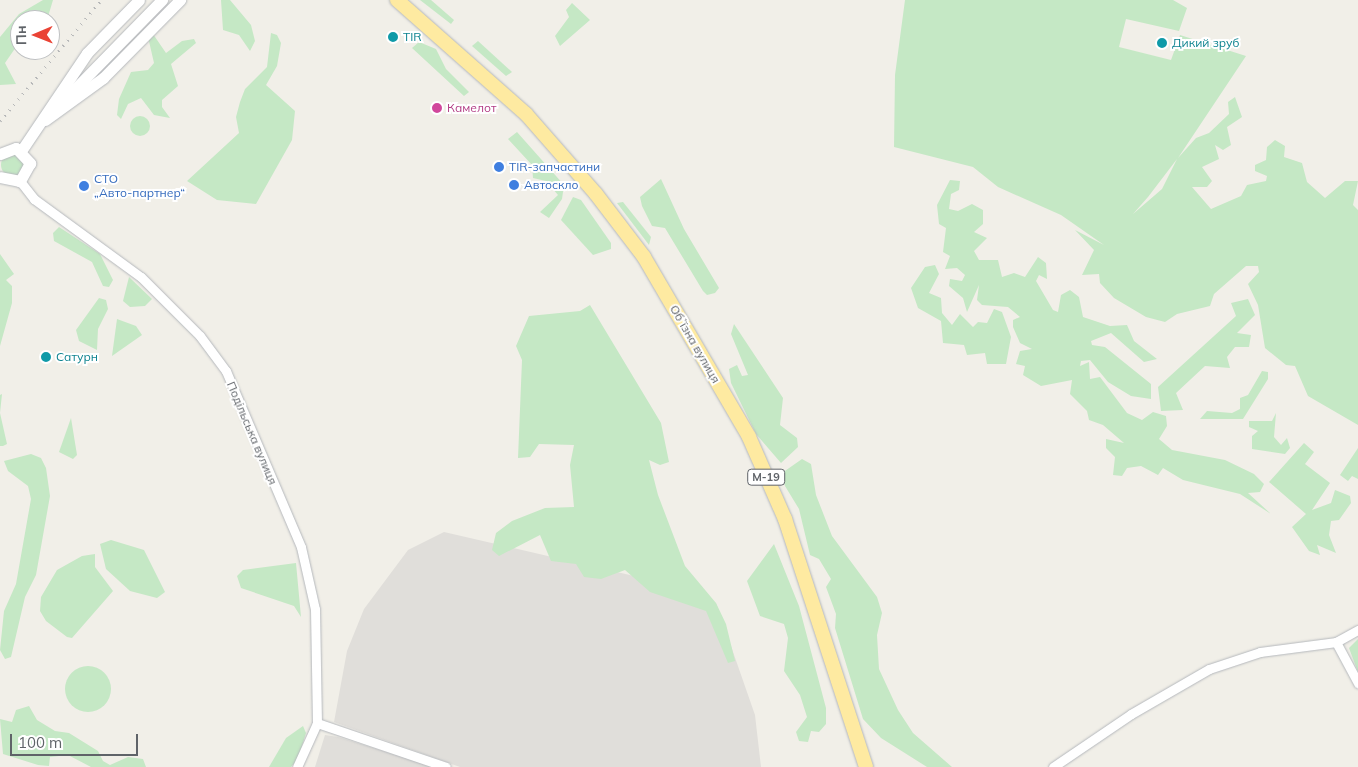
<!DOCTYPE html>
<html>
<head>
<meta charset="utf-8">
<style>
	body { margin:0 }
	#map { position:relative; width:1358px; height:767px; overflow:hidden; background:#f1efe8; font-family:Mulish,sans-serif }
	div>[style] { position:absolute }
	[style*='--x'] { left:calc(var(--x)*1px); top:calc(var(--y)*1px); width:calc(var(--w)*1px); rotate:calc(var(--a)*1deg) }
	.industrial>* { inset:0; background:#e0deda }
	.green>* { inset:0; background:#c5e8c5 }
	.round { border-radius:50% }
	.roads { filter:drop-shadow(0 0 1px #b5b8bc) drop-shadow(0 0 1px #b5b8bc) }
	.minor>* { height:9px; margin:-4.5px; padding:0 4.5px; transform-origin:4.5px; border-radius:4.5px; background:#fff }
	.tertiary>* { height:11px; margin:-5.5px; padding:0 5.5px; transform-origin:5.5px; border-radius:5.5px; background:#fff }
	.trunk>* { height:14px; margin:-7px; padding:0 7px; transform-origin:7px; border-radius:7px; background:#feeaa1 }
	.rail>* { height:2.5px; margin-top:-1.25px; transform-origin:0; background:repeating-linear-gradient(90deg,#b6b7b8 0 1px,transparent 0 7px) }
	.dots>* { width:14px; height:14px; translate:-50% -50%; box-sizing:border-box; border:2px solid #fff; border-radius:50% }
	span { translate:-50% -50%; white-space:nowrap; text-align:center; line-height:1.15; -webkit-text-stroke:4px #fff; paint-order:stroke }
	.shield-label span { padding:1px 4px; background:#fff; border:1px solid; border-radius:4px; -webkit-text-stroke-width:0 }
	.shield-label { font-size:11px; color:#5f6368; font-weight:700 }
	.culture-label { font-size:12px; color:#0d838f }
	.left { translate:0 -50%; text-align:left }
	.hotel-label { font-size:12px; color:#b23c85 }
	.shop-label { font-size:12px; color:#366cbe }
	.street-label { font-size:12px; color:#5f6368 }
	.north { position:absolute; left:10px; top:10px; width:50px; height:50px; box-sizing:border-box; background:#fff; border:1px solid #bfc1c3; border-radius:50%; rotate:269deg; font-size:14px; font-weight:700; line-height:20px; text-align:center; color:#5f6368 }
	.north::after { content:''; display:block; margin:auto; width:18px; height:22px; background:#ea4335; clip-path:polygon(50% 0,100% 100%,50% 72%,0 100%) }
	.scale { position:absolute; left:10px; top:734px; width:128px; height:22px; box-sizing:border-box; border:2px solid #5f6368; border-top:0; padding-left:6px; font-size:15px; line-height:18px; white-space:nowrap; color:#5f6368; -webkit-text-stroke:4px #fff; paint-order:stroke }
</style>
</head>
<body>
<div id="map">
	<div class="industrial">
		<i style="clip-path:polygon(444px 532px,647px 579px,680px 595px,716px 603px,755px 715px,761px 767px,460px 767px,334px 722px,347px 651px,364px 609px,408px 550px)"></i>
		<i style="clip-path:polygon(325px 735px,338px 737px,435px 767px,315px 767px)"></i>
	</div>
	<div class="green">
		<i style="clip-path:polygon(43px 0,53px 0,47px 20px,20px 20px,16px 47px,5px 63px,16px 84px,0 85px,0 37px,19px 14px)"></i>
		<i style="clip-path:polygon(221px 0,230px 0,251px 25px,255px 41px,250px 51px,239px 35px,223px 30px)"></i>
		<i style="clip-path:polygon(420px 0,431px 0,454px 20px,451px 24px)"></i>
		<i style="clip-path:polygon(evenodd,905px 0,1173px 0,1187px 8px,1179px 31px,1126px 19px,1119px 47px,1171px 60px,1180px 35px,1246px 56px,1178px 158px,1196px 138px,1209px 133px,1229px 114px,1228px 102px,1235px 97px,1242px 117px,1227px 127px,1231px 145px,1223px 150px,1215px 145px,1219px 159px,1202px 167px,1212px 181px,1207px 187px,1192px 187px,1211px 209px,1241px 196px,1247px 185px,1266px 181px,1267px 176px,1255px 171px,1255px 165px,1266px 160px,1267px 147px,1275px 140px,1285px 146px,1284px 157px,1302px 163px,1307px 182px,1325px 198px,1345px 181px,1358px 181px,1353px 205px,1358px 210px,1358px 425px,1308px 396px,1295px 366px,1286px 365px,1265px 348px,1258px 305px,1248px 284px,1259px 272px,1258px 266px,1246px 266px,1214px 294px,1210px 306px,1177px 314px,1165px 322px,1146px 317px,1114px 298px,1100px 283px,1099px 274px,1082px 275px,1094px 250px,1075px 230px,1104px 245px,1061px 215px,998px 187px,973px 167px,894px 147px,895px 75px,905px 0,1177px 159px,1162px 189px,1133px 214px,1148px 197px,1177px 159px)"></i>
		<i style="clip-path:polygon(572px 3px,590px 20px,560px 46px,555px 36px,569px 17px,566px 10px)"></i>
		<i style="clip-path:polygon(271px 33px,277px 35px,281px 43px,277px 66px,266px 85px,295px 111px,292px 140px,256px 204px,217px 200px,187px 181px,239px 133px,236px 117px,240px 102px,245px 89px,267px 67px)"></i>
		<i style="clip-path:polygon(153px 34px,166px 53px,182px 41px,194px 39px,196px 43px,171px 64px,178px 86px,162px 100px,162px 107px,170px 118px,154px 115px,141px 98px,128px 104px,121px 119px,117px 115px,119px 99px,131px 72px,148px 70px,154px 63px,148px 37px)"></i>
		<i style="clip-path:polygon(478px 41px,512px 72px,506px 76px,472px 46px)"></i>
		<i style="clip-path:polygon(419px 42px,436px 49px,446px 69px,469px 92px,464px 96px,412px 48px)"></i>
		<i class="round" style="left:130px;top:116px;width:20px;height:20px"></i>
		<i style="clip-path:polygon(517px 132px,564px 185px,562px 199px,549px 218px,540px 212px,558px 195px,546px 181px,533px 178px,532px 165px,508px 139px)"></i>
		<i class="round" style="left:1px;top:154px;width:22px;height:22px"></i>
		<i style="clip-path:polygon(661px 179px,684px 229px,719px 288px,715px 293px,707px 295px,703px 291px,665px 228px,652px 226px,642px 206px,640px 197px)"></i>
		<i style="clip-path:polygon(950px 180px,960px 181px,959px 190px,951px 194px,949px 209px,958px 211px,972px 204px,983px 210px,983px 224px,974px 232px,987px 238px,974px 251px,979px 260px,998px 260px,1002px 277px,1014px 273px,1025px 277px,1038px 257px,1046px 263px,1047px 279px,1039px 275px,1036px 281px,1053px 310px,1058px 312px,1061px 295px,1070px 290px,1079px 297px,1083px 317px,1110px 326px,1127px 325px,1134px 341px,1157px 359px,1144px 362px,1111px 333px,1091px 341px,1092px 345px,1105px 347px,1151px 384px,1151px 399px,1131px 396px,1108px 382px,1090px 360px,1081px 361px,1080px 366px,1089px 362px,1090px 379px,1100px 377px,1127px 413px,1142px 420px,1153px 412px,1166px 416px,1167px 426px,1159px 439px,1172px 450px,1225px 460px,1254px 474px,1264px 484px,1260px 492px,1248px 493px,1271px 514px,1240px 494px,1183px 480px,1163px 468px,1158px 475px,1141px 466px,1127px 468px,1122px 476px,1113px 475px,1115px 457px,1106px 448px,1106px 439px,1124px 443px,1103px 425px,1089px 420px,1087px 411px,1070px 394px,1072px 380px,1041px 386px,1023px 375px,1025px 366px,1016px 364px,1020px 351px,1032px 349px,1020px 343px,1013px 327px,1013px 320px,1020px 317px,1008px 307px,982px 305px,977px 300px,979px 285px,967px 312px,963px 298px,949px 286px,950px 279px,962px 281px,965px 275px,957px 268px,945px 269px,950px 256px,943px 252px,946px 228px,939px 224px,937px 205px)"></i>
		<i style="clip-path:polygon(573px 197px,581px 200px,611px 243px,611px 249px,593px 255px,561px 220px)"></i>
		<i style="clip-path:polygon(623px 202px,651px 237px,649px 245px,617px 203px)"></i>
		<i style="clip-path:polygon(59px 227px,100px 254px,113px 280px,109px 287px,103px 286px,92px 262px,54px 241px,53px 233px)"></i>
		<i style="clip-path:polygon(0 254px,14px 274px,6px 280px,12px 286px,12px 303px,0 346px)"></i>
		<i style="clip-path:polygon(935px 265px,939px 274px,929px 293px,941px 298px,942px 313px,952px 325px,960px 314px,973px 327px,978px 322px,987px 323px,994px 309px,1002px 312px,1011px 337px,1006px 364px,987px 364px,985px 353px,967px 355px,964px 345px,943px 343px,941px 321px,918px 308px,911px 288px,925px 267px)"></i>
		<i style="clip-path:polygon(129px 277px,152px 299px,145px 306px,130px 307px,123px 301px)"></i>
		<i style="clip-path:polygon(99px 298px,106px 300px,108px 309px,98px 329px,97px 350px,79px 341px,76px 330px)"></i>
		<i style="clip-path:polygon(1248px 299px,1255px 315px,1237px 333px,1251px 335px,1249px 347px,1235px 347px,1227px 357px,1230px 368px,1205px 366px,1176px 393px,1183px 410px,1161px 411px,1158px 387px,1236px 316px,1231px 303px)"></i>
		<i style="clip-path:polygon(590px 305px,661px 423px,669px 462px,660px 465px,649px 460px,658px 495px,685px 566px,716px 603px,726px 624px,735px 661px,728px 663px,706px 611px,650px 592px,625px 570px,601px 579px,584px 577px,576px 564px,551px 561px,540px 535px,499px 556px,492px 550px,496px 533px,512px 521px,545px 508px,574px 507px,570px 465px,574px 445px,539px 444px,530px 457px,518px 458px,522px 360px,516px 346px,529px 316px,580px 311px)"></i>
		<i style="clip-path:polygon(117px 319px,136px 326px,142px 335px,112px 356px)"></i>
		<i style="clip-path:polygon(734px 324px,783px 398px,780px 425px,797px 438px,798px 447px,781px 463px,756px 434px,731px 383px,729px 369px,737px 365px,742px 376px,748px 375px,731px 334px)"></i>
		<i style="clip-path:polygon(1262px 371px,1268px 372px,1268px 379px,1243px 419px,1200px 419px,1207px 411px,1232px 413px,1240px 409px,1240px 398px,1248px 395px)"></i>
		<i style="clip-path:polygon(2px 394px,0 413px,7px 444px,3px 446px,0 446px,0 395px)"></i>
		<i style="clip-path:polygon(1276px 413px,1274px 437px,1281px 445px,1287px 438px,1290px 448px,1285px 454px,1252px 449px,1252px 436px,1258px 431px,1249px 427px,1249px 421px,1272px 421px)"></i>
		<i style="clip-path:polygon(71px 418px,77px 455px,73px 459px,59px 452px)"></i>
		<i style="clip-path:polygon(1304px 443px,1314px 452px,1305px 464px,1330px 483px,1312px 510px,1331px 503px,1335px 490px,1350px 496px,1351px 503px,1339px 520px,1331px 521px,1329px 535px,1336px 553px,1317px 545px,1320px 555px,1309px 551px,1292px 527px,1306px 514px,1269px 482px)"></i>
		<i style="clip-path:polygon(1358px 448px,1358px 479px,1352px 476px,1348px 481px,1340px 475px)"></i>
		<i style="clip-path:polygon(31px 454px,41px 458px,46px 468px,50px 496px,36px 575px,25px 597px,11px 657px,5px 659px,0 650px,4px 611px,16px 584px,31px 499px,28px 486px,8px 471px,4px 461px)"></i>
		<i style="clip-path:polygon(802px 459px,811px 464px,816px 495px,832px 536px,877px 597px,882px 613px,877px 635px,879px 669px,898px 710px,913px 733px,952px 767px,927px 767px,881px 738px,863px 719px,835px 628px,836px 614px,826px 587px,831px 579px,819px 559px,810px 555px,799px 509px,785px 486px,782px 473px)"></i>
		<i style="clip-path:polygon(111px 540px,144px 550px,165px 592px,157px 598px,130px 591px,106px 569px,100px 544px)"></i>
		<i style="clip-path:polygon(774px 544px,799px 606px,826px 708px,826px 724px,819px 732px,811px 731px,808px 742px,799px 741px,796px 732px,807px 717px,800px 695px,784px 671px,788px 638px,784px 624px,760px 616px,747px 581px)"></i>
		<i style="clip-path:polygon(95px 554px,95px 567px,113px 591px,72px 638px,67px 637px,46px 621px,40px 611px,41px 597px,57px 570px,82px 556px)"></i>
		<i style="clip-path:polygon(296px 563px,301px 617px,294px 606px,241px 588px,237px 576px,243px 570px)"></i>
		<i style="clip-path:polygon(1358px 639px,1358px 672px,1349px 648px)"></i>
		<i class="round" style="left:65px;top:666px;width:46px;height:46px"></i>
		<i style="clip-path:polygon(29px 706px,37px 720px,55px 731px,69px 733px,98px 751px,103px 761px,110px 765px,128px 757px,143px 759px,146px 767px,91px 767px,68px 755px,50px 757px,49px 766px,38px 765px,3px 754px,0 719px,12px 722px,16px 710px)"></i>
		<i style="clip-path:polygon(303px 726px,306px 733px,298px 759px,291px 767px,269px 767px,286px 738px)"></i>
	</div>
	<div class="roads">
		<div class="minor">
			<i style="--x:20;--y:181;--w:23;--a:52"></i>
			<i style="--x:34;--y:199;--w:132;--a:36.1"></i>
			<i style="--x:141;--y:277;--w:83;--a:45"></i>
			<i style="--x:200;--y:336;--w:44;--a:53.4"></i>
			<i style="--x:226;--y:371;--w:191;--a:66.9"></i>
			<i style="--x:301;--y:547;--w:64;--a:77.3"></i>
			<i style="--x:315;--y:609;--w:114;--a:89"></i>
			<i style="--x:317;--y:723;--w:48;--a:114.4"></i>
			<i style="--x:1336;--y:642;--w:47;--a:61.8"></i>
			<i style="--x:317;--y:723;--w:136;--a:18.8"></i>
			<i style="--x:1053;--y:767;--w:94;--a:-34.2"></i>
			<i style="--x:1131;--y:714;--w:90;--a:-30"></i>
			<i style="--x:1209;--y:669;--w:54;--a:-18.4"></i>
			<i style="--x:1260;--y:652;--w:77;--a:-7.5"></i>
			<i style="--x:1336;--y:642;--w:25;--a:-29"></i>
		</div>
		<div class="tertiary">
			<i style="--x:60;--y:104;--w:146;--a:-45.6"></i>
			<i style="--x:45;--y:120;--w:72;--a:-35.9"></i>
			<i style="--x:103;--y:78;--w:110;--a:-45.4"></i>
			<i style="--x:21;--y:151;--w:118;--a:-56"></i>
			<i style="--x:87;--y:53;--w:74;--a:-45.5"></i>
			<i style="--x:0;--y:154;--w:17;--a:-21"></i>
			<i style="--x:16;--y:148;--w:21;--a:47"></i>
			<i style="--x:30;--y:163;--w:21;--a:119"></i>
			<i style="--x:20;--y:181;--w:20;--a:-169"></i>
		</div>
		<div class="trunk">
			<i style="--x:397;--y:0;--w:172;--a:41.5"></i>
			<i style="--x:526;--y:114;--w:106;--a:48.8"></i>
			<i style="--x:596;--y:194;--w:79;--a:52.7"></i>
			<i style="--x:644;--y:257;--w:208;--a:59.7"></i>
			<i style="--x:749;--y:437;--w:90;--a:66.3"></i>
			<i style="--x:785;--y:519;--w:261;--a:71.9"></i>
		</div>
	</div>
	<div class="rail">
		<i style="--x:0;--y:121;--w:158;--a:-50.1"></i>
	</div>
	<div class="dots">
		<i style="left:393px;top:37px;background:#0f9aa8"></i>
		<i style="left:1162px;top:43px;background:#0f9aa8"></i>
		<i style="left:437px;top:108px;background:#d1479c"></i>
		<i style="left:499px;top:167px;background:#3f7fe0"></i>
		<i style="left:514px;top:185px;background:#3f7fe0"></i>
		<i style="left:84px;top:186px;background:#3f7fe0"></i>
		<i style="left:46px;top:357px;background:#0f9aa8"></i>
	</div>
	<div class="shield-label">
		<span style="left:766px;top:477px">М-19</span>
	</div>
	<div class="culture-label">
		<span class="left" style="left:403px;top:37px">TIR</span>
		<span class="left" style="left:1172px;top:43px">Дикий зруб</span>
		<span class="left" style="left:56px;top:357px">Сатурн</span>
	</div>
	<div class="hotel-label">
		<span class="left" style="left:447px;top:108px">Камелот</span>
	</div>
	<div class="shop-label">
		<span class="left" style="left:509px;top:167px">TIR-запчастини</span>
		<span class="left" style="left:94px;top:186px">СТО<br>„Авто-партнер“</span>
		<span class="left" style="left:524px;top:185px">Автоскло</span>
	</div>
	<div class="street-label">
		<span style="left:695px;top:344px;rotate:60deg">Обʼїзна вулиця</span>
		<span style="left:252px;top:433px;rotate:67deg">Подільська вулиця</span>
	</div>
	<div class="north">Пн</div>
	<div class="scale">100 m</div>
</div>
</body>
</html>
